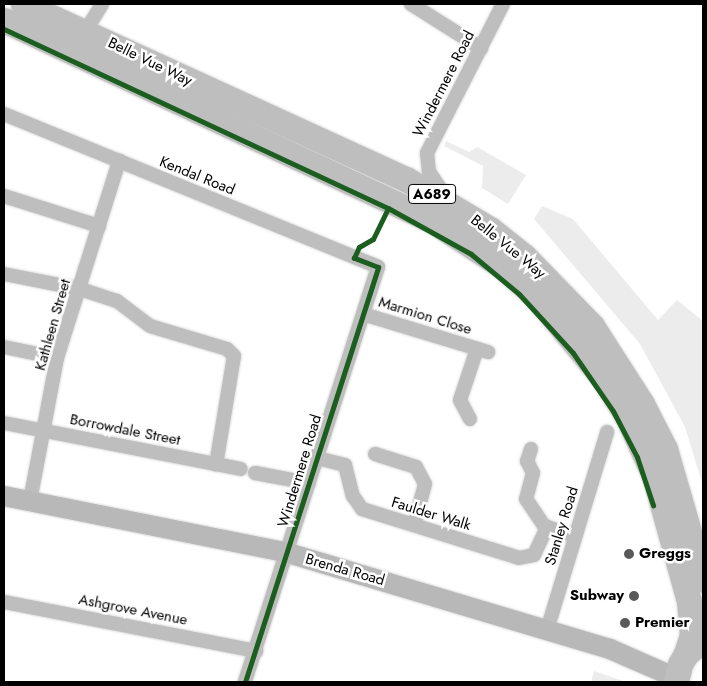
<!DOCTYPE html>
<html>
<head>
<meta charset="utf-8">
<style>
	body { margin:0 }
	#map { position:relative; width:707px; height:686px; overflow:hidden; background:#fff; font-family:Jost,sans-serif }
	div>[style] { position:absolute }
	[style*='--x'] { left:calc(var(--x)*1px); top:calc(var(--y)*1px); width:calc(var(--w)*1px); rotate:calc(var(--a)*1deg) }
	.green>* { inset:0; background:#ececec }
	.roads { filter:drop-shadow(0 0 1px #dbdbdb) drop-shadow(0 0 1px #dbdbdb) }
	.street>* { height:14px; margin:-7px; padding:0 7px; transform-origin:7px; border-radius:7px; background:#bebebe }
	.secondary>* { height:20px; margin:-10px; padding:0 10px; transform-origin:10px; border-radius:10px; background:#b8b8b8 }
	.highway>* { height:25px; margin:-12.5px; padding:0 12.5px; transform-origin:12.5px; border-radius:12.5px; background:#bebebe }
	.cycleway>* { height:5px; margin:-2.5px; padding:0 2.5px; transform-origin:2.5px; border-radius:2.5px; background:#1b5e20 }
	.dots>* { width:14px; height:14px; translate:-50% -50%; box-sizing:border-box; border:2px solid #fff; border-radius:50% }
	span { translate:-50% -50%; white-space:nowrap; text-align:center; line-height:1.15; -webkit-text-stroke:5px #fff; paint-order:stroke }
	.shield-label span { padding:1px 4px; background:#fff; border:1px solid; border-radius:4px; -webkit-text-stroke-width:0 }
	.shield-label { font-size:14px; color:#000; font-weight:700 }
	.street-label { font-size:15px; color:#000 }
	.poi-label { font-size:15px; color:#000; font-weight:700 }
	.left { translate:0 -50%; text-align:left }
	.right { translate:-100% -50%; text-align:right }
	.frame { position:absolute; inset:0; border:5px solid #000; pointer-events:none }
</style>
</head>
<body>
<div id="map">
	<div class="green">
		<i style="clip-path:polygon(446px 141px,469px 152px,477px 147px,526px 175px,508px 204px,482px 188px,483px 166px,444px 146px)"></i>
		<i style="clip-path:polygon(542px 206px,573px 219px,658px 320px,677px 300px,703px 321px,703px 486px,685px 427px,640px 344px,534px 219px)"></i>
		<i style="clip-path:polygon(594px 671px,626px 682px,591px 682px)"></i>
	</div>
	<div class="roads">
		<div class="street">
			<i style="--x:411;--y:4;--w:83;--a:32.2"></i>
			<i style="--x:81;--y:38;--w:40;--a:-58"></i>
			<i style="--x:4;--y:114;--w:404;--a:22.2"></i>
			<i style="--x:378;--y:267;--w:436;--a:107.8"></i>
			<i style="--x:4;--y:196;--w:100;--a:17.5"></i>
			<i style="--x:446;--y:197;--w:30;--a:-124"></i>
			<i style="--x:429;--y:172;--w:19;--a:-96"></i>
			<i style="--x:427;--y:153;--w:167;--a:-63"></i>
			<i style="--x:4;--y:274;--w:77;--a:11.2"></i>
			<i style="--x:80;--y:289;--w:39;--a:18"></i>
			<i style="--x:117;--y:301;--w:41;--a:37.1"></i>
			<i style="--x:150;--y:326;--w:80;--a:16.6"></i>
			<i style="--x:227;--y:349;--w:10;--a:45"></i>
			<i style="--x:234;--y:356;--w:110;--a:99.4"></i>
			<i style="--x:363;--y:314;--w:131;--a:16.9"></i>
			<i style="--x:4;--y:347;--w:54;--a:11.7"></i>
			<i style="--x:470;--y:419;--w:21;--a:-118"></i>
			<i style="--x:460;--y:400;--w:54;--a:-71.6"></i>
			<i style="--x:4;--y:423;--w:241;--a:11"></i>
			<i style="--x:531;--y:449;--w:13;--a:108"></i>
			<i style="--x:527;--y:461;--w:13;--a:63"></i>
			<i style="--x:533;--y:473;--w:27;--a:105"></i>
			<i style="--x:526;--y:499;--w:32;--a:56"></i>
			<i style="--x:544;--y:526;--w:33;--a:18"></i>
			<i style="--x:375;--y:454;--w:43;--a:17.6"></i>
			<i style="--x:416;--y:467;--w:19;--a:62"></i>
			<i style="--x:425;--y:484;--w:42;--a:105"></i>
			<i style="--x:317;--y:458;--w:29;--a:14"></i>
			<i style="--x:345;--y:465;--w:32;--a:76"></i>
			<i style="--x:353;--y:496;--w:16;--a:55"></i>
			<i style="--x:362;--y:509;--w:164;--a:17.3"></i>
			<i style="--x:519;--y:558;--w:15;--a:-11"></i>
			<i style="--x:534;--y:555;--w:31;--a:-65"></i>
			<i style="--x:255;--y:473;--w:55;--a:10.5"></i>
			<i style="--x:30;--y:501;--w:146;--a:-79.3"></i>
			<i style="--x:57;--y:358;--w:207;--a:-72.5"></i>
			<i style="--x:4;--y:602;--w:257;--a:11"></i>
			<i style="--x:547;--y:630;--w:207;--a:-73.1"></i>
		</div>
		<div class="secondary">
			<i style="--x:4;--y:496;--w:290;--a:11.3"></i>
			<i style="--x:288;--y:553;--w:336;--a:16.6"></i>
			<i style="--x:610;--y:649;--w:72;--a:23.7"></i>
		</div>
		<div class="highway">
			<i style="--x:23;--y:4;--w:421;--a:24.6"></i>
			<i style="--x:406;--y:179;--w:98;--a:30.8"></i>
			<i style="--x:490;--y:229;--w:43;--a:38.5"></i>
			<i style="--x:524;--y:256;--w:98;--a:45.8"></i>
			<i style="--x:592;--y:326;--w:93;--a:57.3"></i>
			<i style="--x:642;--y:404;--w:51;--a:62.9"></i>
			<i style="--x:665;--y:449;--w:136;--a:73.8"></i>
			<i style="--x:4;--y:20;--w:474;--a:25.1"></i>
			<i style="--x:433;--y:221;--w:82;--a:33.1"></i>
			<i style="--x:502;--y:266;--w:45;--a:41.4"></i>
			<i style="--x:536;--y:296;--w:109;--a:50.6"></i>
			<i style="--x:605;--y:380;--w:44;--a:58.8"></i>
			<i style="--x:628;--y:418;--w:63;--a:65.5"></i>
			<i style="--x:654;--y:475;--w:131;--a:74.5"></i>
			<i style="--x:689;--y:601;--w:34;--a:85"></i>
			<i style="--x:692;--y:635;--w:20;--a:108"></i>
			<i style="--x:676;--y:682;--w:18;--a:-77"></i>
			<i style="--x:680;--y:664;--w:12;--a:-59"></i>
			<i style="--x:686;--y:654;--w:17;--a:-40"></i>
		</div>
	</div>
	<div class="cycleway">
		<i style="--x:4;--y:29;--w:424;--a:25"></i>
		<i style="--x:388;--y:208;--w:95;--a:29"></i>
		<i style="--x:471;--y:254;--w:62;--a:39.8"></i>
		<i style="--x:519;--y:294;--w:80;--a:47.5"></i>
		<i style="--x:573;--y:353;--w:70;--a:55.4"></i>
		<i style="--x:613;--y:411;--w:52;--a:62.4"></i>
		<i style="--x:637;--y:457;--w:51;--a:71.6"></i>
		<i style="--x:245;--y:682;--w:436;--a:-72.2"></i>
		<i style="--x:378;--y:267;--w:26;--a:-159"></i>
		<i style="--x:354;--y:258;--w:12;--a:-66"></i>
		<i style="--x:359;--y:247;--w:16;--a:-30"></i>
		<i style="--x:373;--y:239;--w:34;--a:-64"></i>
	</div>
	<div class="dots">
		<i style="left:629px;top:554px;background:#595959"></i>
		<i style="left:634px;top:596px;background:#595959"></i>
		<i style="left:625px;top:623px;background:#595959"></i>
	</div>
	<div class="shield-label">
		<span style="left:432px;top:194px">A689</span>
	</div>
	<div class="street-label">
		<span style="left:150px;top:62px;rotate:26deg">Belle Vue Way</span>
		<span style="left:444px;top:84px;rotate:-63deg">Windermere Road</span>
		<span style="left:197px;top:176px;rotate:22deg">Kendal Road</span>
		<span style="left:508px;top:247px;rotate:39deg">Belle Vue Way</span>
		<span style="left:425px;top:316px;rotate:17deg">Marmion Close</span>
		<span style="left:53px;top:325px;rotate:-74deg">Kathleen Street</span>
		<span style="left:125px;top:430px;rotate:11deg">Borrowdale Street</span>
		<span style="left:300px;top:471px;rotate:-73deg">Windermere Road</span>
		<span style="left:431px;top:514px;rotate:17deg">Faulder Walk</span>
		<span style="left:562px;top:526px;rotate:-73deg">Stanley Road</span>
		<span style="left:345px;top:570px;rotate:16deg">Brenda Road</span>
		<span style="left:133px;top:610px;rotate:11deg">Ashgrove Avenue</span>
	</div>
	<div class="poi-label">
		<span class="left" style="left:639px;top:554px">Greggs</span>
		<span class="right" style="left:624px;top:596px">Subway</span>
		<span class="left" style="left:635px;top:623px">Premier</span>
	</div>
	<div class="frame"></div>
</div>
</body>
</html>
